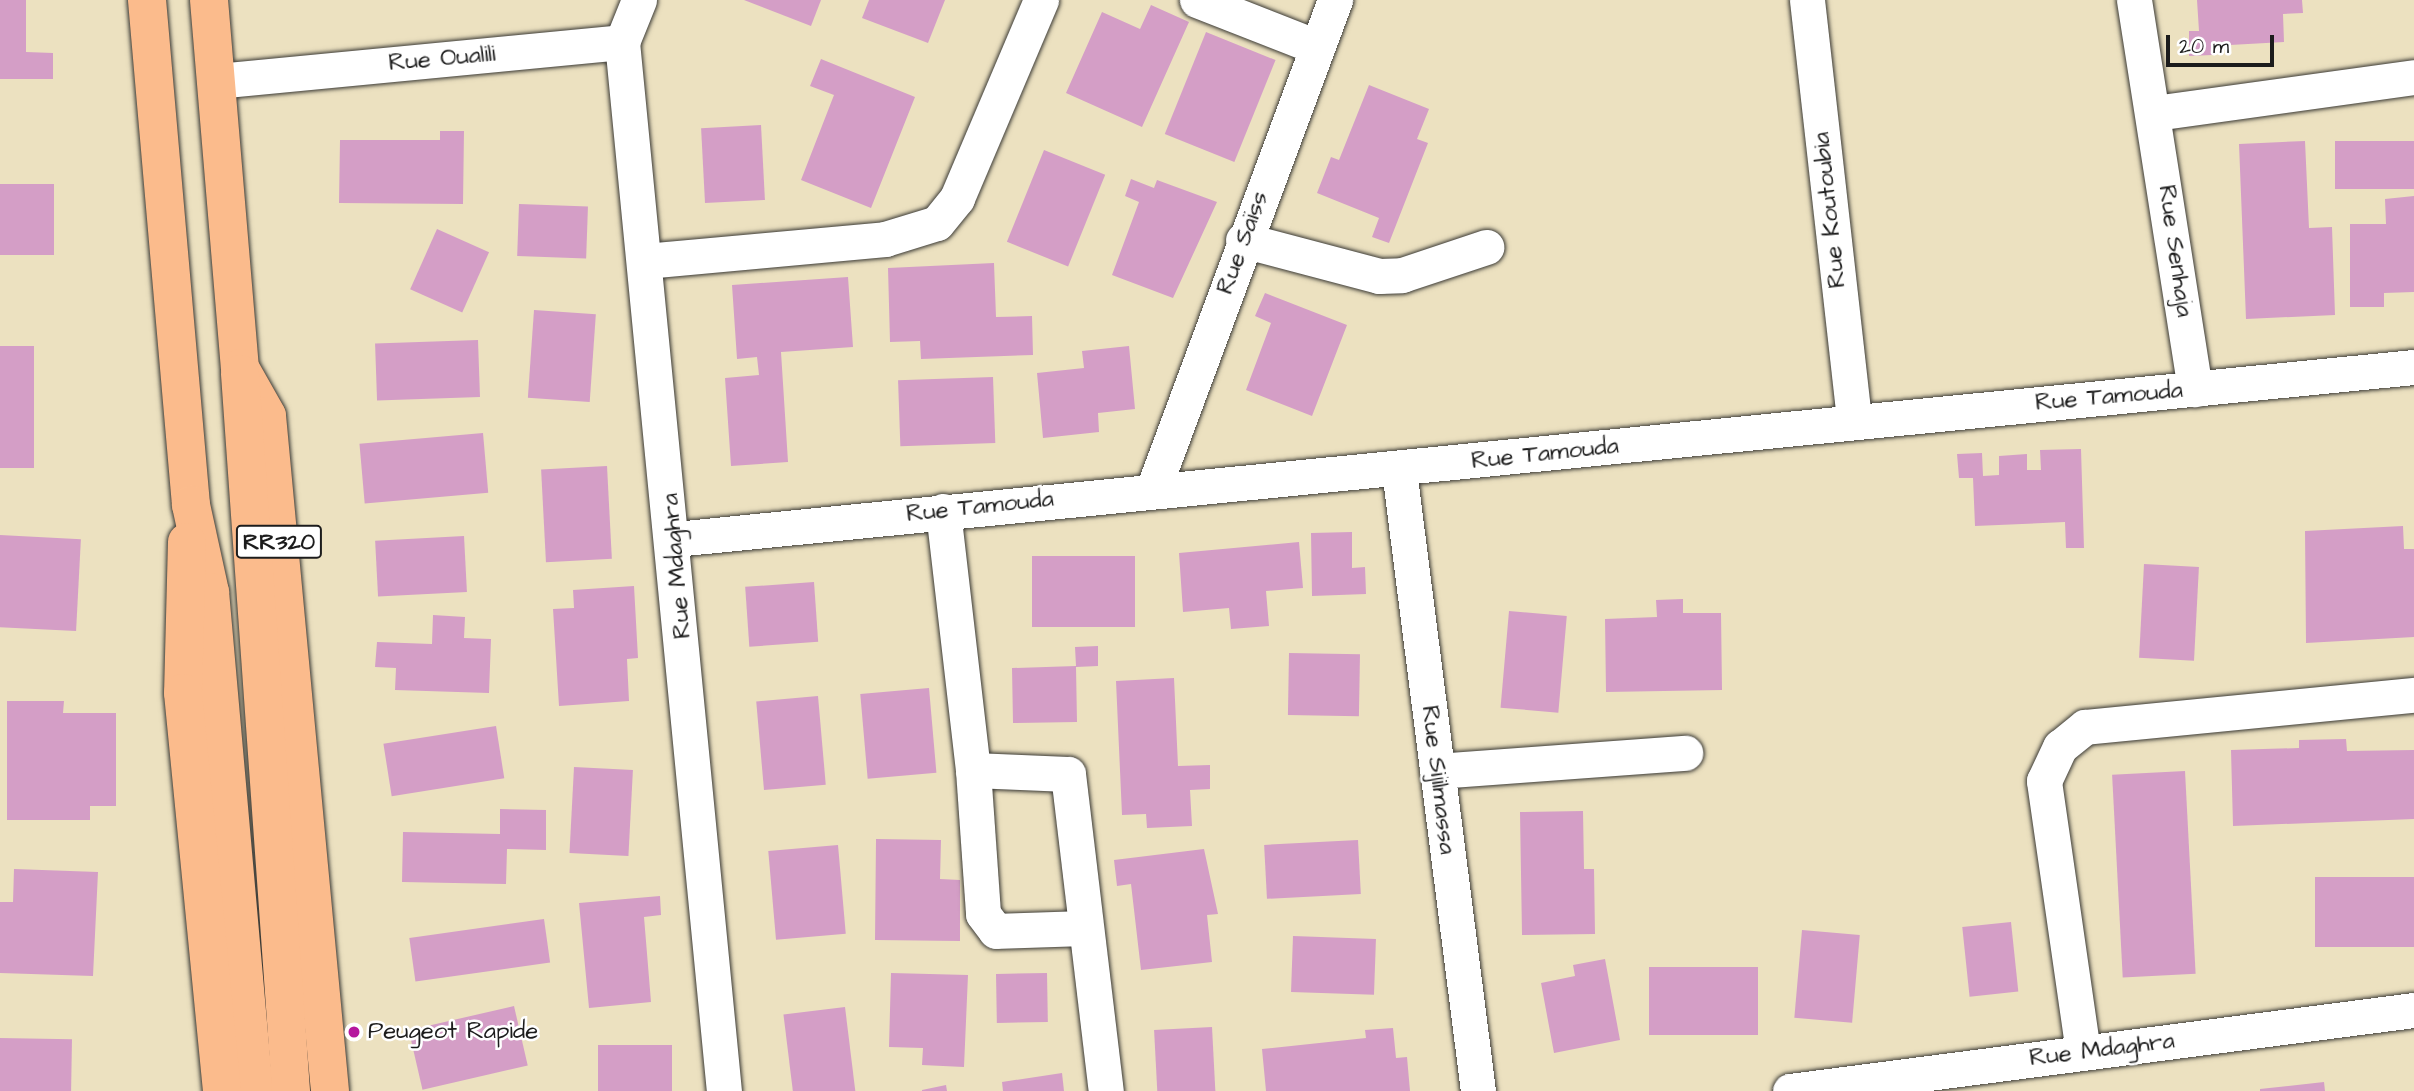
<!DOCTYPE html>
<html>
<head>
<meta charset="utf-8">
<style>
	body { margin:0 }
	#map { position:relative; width:2414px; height:1091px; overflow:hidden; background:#ece1c0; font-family:"Architects Daughter",sans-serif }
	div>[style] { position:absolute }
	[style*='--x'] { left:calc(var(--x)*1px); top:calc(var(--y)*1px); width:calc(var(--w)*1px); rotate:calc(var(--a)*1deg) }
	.building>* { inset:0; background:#d49ec6; transform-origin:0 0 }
	.roads { filter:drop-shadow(0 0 2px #3b3a35) drop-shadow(0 0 2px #3b3a35) }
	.minor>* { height:35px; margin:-17.5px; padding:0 17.5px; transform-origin:17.5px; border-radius:17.5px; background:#fff }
	.primary>* { height:38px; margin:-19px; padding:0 19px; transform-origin:19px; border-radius:19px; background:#fbbb8c }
	.dots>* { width:19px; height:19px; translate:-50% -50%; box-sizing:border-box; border:4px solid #fff; border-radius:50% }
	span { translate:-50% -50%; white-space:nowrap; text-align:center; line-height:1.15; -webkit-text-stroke:5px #fff; paint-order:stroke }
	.shield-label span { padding:2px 5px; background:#fff; border:2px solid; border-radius:5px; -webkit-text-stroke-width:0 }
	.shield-label { font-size:23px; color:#1c1c1c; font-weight:700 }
	.street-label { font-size:24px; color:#1c1c1c }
	.poi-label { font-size:24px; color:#1c1c1c }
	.left { translate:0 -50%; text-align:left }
	.scale { position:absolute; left:2166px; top:35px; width:108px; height:32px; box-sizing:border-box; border:4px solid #1c1c1c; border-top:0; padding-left:9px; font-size:21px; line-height:24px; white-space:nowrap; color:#1c1c1c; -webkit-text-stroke:5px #fff; paint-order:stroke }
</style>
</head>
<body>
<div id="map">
	<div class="building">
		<i style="clip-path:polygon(0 0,26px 0,26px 52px,53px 53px,53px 79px,0 79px)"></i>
		<i style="clip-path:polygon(744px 0,821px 0,811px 26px)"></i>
		<i style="clip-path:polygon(869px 0,945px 0,928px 43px,862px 18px)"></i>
		<i style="clip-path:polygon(2197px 0,2302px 0,2303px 13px,2283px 14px,2284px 42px,2212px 46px,2212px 55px,2189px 56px,2189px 31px,2199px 31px)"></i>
		<i style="clip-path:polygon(1151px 5px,1189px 22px,1142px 127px,1066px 93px,1102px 12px,1140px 29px)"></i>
		<i style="left:1206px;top:32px;width:75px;height:110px;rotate:22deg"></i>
		<i style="clip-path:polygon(821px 59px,915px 97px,871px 208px,801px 180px,834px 95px,810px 86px)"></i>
		<i style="clip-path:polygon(1369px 85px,1429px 109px,1417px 139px,1428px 143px,1389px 243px,1372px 237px,1379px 218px,1317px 193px,1331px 157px,1339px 160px)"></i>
		<i style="left:761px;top:125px;width:75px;height:60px;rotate:87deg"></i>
		<i style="clip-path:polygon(440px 131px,464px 131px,463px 204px,339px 203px,340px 140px,440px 140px)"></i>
		<i style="clip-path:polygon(2305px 141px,2309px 228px,2332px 227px,2335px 315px,2246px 319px,2239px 144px)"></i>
		<i style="left:2414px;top:141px;width:48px;height:79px;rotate:90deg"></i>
		<i style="left:1044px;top:150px;width:66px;height:99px;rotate:22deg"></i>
		<i style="clip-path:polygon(1131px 179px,1154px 188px,1157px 180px,1217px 202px,1173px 298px,1112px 275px,1139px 202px,1125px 196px)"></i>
		<i style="left:0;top:184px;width:54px;height:71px"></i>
		<i style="clip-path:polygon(2414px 196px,2414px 292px,2384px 293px,2384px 307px,2350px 307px,2350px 224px,2386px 224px,2385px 199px)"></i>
		<i style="left:519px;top:204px;width:69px;height:52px;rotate:2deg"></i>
		<i style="left:437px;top:229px;width:57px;height:66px;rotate:24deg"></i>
		<i style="clip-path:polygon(994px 263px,996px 317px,1032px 316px,1033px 355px,921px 359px,920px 341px,890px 342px,888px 268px)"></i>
		<i style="clip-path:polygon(848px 277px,853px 347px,781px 352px,788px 462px,731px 466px,725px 378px,759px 375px,757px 357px,737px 359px,732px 285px)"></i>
		<i style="clip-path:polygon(1265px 293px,1347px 325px,1312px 416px,1246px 390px,1271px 323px,1255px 316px)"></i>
		<i style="left:534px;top:310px;width:62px;height:88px;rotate:4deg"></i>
		<i style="left:478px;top:340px;width:57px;height:103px;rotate:88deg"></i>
		<i style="left:34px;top:346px;width:122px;height:34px;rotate:90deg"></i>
		<i style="clip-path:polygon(1129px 346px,1135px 409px,1098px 413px,1099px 432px,1043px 438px,1037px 373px,1084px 368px,1082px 351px)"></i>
		<i style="left:993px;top:377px;width:66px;height:95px;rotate:88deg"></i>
		<i style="left:483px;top:433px;width:60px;height:124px;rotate:85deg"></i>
		<i style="clip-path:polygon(2081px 449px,2084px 548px,2066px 548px,2065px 522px,1975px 526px,1973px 478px,1959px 478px,1957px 454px,1982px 453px,1983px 476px,1999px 475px,1999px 456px,2027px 454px,2027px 470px,2041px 470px,2040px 450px)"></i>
		<i style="left:607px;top:466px;width:93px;height:66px;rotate:87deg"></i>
		<i style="clip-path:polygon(2403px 526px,2404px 549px,2414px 549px,2414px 637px,2306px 643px,2305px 531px)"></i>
		<i style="clip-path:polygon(1352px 532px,1352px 568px,1365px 567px,1366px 594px,1312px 596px,1311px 533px)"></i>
		<i style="left:0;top:535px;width:81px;height:92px;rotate:3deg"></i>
		<i style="left:464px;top:536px;width:56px;height:89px;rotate:87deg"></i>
		<i style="clip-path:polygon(1299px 542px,1303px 588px,1266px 591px,1269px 626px,1231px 629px,1229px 608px,1183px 612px,1179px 553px)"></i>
		<i style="left:1032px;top:556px;width:103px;height:71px"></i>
		<i style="left:2144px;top:564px;width:55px;height:94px;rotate:3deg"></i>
		<i style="left:814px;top:582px;width:60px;height:69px;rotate:86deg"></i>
		<i style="clip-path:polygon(634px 586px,638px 658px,627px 659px,629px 701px,559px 706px,553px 609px,574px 608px,573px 590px)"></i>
		<i style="clip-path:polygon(1683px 599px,1683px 613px,1721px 613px,1722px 690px,1606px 692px,1605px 619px,1657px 617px,1656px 600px)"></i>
		<i style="left:1509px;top:611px;width:58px;height:97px;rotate:5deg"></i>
		<i style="clip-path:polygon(433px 615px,465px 617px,464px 638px,491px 639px,489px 693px,395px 690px,396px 668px,375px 667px,377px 642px,432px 644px)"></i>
		<i style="clip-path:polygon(1098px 646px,1098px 666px,1076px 667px,1077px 722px,1013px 723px,1012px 668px,1076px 666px,1075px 647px)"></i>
		<i style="left:1289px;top:653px;width:71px;height:62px;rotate:1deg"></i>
		<i style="clip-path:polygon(1174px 678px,1178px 766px,1210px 765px,1210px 789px,1190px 790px,1192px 826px,1147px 828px,1146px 814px,1122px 815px,1116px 681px)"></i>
		<i style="left:929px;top:688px;width:85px;height:69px;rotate:85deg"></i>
		<i style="left:818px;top:696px;width:89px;height:62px;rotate:85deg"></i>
		<i style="clip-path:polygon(7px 701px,64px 701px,63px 713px,116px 713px,116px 806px,90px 806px,90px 820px,7px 820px)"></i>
		<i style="left:496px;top:726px;width:53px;height:114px;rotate:81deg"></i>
		<i style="clip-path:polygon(2346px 739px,2347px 751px,2414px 750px,2414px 819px,2233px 826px,2231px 750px,2299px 748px,2299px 740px)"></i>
		<i style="left:574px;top:767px;width:59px;height:86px;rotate:3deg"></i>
		<i style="left:2185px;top:771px;width:203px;height:73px;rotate:87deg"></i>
		<i style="clip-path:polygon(500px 809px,546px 810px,546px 850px,507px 849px,506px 884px,402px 882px,403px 832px,500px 834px)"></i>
		<i style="clip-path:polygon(1583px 811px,1584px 869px,1594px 869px,1595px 934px,1522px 935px,1520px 812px)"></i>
		<i style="clip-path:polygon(876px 839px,941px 840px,940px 879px,960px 880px,960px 941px,875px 940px)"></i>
		<i style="left:1358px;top:840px;width:54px;height:94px;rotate:87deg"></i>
		<i style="left:838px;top:845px;width:89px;height:70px;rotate:85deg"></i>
		<i style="clip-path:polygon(1204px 849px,1218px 914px,1207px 915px,1212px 962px,1141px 970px,1131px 884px,1117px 886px,1114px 860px)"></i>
		<i style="clip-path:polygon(14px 869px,98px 872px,93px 976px,0 973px,0 902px,13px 902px)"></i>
		<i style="left:2414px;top:877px;width:70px;height:99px;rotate:90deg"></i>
		<i style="clip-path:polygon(660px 896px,661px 915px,644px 917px,651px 1002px,589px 1008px,579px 903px)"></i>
		<i style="left:544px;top:919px;width:44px;height:136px;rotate:82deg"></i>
		<i style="left:2011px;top:922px;width:70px;height:49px;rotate:84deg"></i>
		<i style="left:1802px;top:930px;width:58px;height:88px;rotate:5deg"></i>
		<i style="left:1293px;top:936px;width:83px;height:56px;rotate:2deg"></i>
		<i style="clip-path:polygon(1605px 959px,1620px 1040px,1554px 1053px,1541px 983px,1575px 976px,1573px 965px)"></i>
		<i style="left:1649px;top:967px;width:109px;height:68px"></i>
		<i style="clip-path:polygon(891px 973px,968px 975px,964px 1067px,922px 1065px,923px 1048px,889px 1047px)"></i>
		<i style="left:1047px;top:973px;width:49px;height:51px;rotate:89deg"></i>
		<i style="left:514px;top:1006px;width:61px;height:108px;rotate:77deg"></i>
		<i style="left:845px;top:1007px;width:85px;height:62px;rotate:83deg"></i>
		<i style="left:1212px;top:1027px;width:64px;height:58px;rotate:87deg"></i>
		<i style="clip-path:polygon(1393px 1028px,1396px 1058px,1407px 1057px,1410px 1091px,1266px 1091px,1262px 1049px,1366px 1038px,1365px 1030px)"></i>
		<i style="left:0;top:1038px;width:72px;height:53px;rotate:1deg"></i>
		<i style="left:598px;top:1045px;width:74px;height:46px"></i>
		<i style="clip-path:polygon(1062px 1073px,1064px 1091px,1003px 1091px,1002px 1082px)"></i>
		<i style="clip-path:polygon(2324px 1082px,2325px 1091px,2260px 1091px,2260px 1089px)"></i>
		<i style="clip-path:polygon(946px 1085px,947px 1091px,922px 1091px,922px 1090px)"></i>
	</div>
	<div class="roads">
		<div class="minor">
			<i style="--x:639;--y:0;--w:45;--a:112"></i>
			<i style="--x:622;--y:42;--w:1054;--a:84.45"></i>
			<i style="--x:1197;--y:0;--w:129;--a:21.4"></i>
			<i style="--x:1807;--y:0;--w:424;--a:83.6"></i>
			<i style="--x:2134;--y:0;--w:394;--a:81.1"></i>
			<i style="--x:217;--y:81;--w:407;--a:-5.5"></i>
			<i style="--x:2155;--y:113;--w:261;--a:-7.9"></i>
			<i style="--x:1243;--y:240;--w:141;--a:14.8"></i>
			<i style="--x:1379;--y:276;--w:23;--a:-2"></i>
			<i style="--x:1402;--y:275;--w:89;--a:-18.4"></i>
			<i style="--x:645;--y:261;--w:241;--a:-5.2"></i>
			<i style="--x:885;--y:239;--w:54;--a:-17.1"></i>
			<i style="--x:937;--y:223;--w:32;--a:-51"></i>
			<i style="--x:957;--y:198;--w:215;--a:-67"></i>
			<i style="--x:1399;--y:470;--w:626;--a:82.75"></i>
			<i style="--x:1154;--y:487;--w:520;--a:-69.61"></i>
			<i style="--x:943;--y:511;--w:261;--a:83.4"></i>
			<i style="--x:973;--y:770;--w:144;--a:86"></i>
			<i style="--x:983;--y:914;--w:21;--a:53"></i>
			<i style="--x:996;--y:931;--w:86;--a:-2"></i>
			<i style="--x:675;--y:539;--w:1747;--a:-5.65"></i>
			<i style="--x:973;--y:770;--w:95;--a:2.4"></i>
			<i style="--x:1068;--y:774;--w:319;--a:83.2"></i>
			<i style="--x:1437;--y:771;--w:249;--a:-4.2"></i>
			<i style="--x:2083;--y:1052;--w:274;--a:-98.2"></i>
			<i style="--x:2044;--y:781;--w:38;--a:-65"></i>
			<i style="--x:2060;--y:747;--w:32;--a:-39"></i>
			<i style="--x:2085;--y:727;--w:331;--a:-5.6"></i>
			<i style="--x:1790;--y:1091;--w:629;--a:-7.4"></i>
		</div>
		<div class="primary">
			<i style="--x:147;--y:0;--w:507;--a:85.02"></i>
			<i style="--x:191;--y:505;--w:89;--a:77.7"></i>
			<i style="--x:210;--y:592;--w:501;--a:84.96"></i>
			<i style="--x:209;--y:0;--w:369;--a:85.2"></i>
			<i style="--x:240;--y:368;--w:55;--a:60.6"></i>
			<i style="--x:267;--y:416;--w:678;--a:84.67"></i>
			<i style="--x:240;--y:374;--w:719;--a:85.93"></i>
			<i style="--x:187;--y:542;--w:151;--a:91.5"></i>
			<i style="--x:183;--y:693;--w:400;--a:84.4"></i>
		</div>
	</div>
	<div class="dots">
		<i style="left:354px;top:1032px;background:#b5179e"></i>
	</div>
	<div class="shield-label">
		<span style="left:279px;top:542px">RR320</span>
	</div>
	<div class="street-label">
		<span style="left:442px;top:59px;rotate:-5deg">Rue Oualili</span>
		<span style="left:1830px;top:210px;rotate:-96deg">Rue Koutoubia</span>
		<span style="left:1243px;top:243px;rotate:-70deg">Rue Saïss</span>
		<span style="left:2175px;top:251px;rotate:82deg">Rue Senhaja</span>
		<span style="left:2109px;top:397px;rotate:-5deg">Rue Tamouda</span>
		<span style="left:1545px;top:454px;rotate:-6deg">Rue Tamouda</span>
		<span style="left:980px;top:507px;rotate:-6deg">Rue Tamouda</span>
		<span style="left:677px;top:566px;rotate:-95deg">Rue Mdaghra</span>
		<span style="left:1438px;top:780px;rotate:83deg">Rue Sijilmassa</span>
		<span style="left:2102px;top:1050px;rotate:-7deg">Rue Mdaghra</span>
	</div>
	<div class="poi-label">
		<span class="left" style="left:368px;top:1032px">Peugeot Rapide</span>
	</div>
	<div class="scale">20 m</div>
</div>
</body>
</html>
